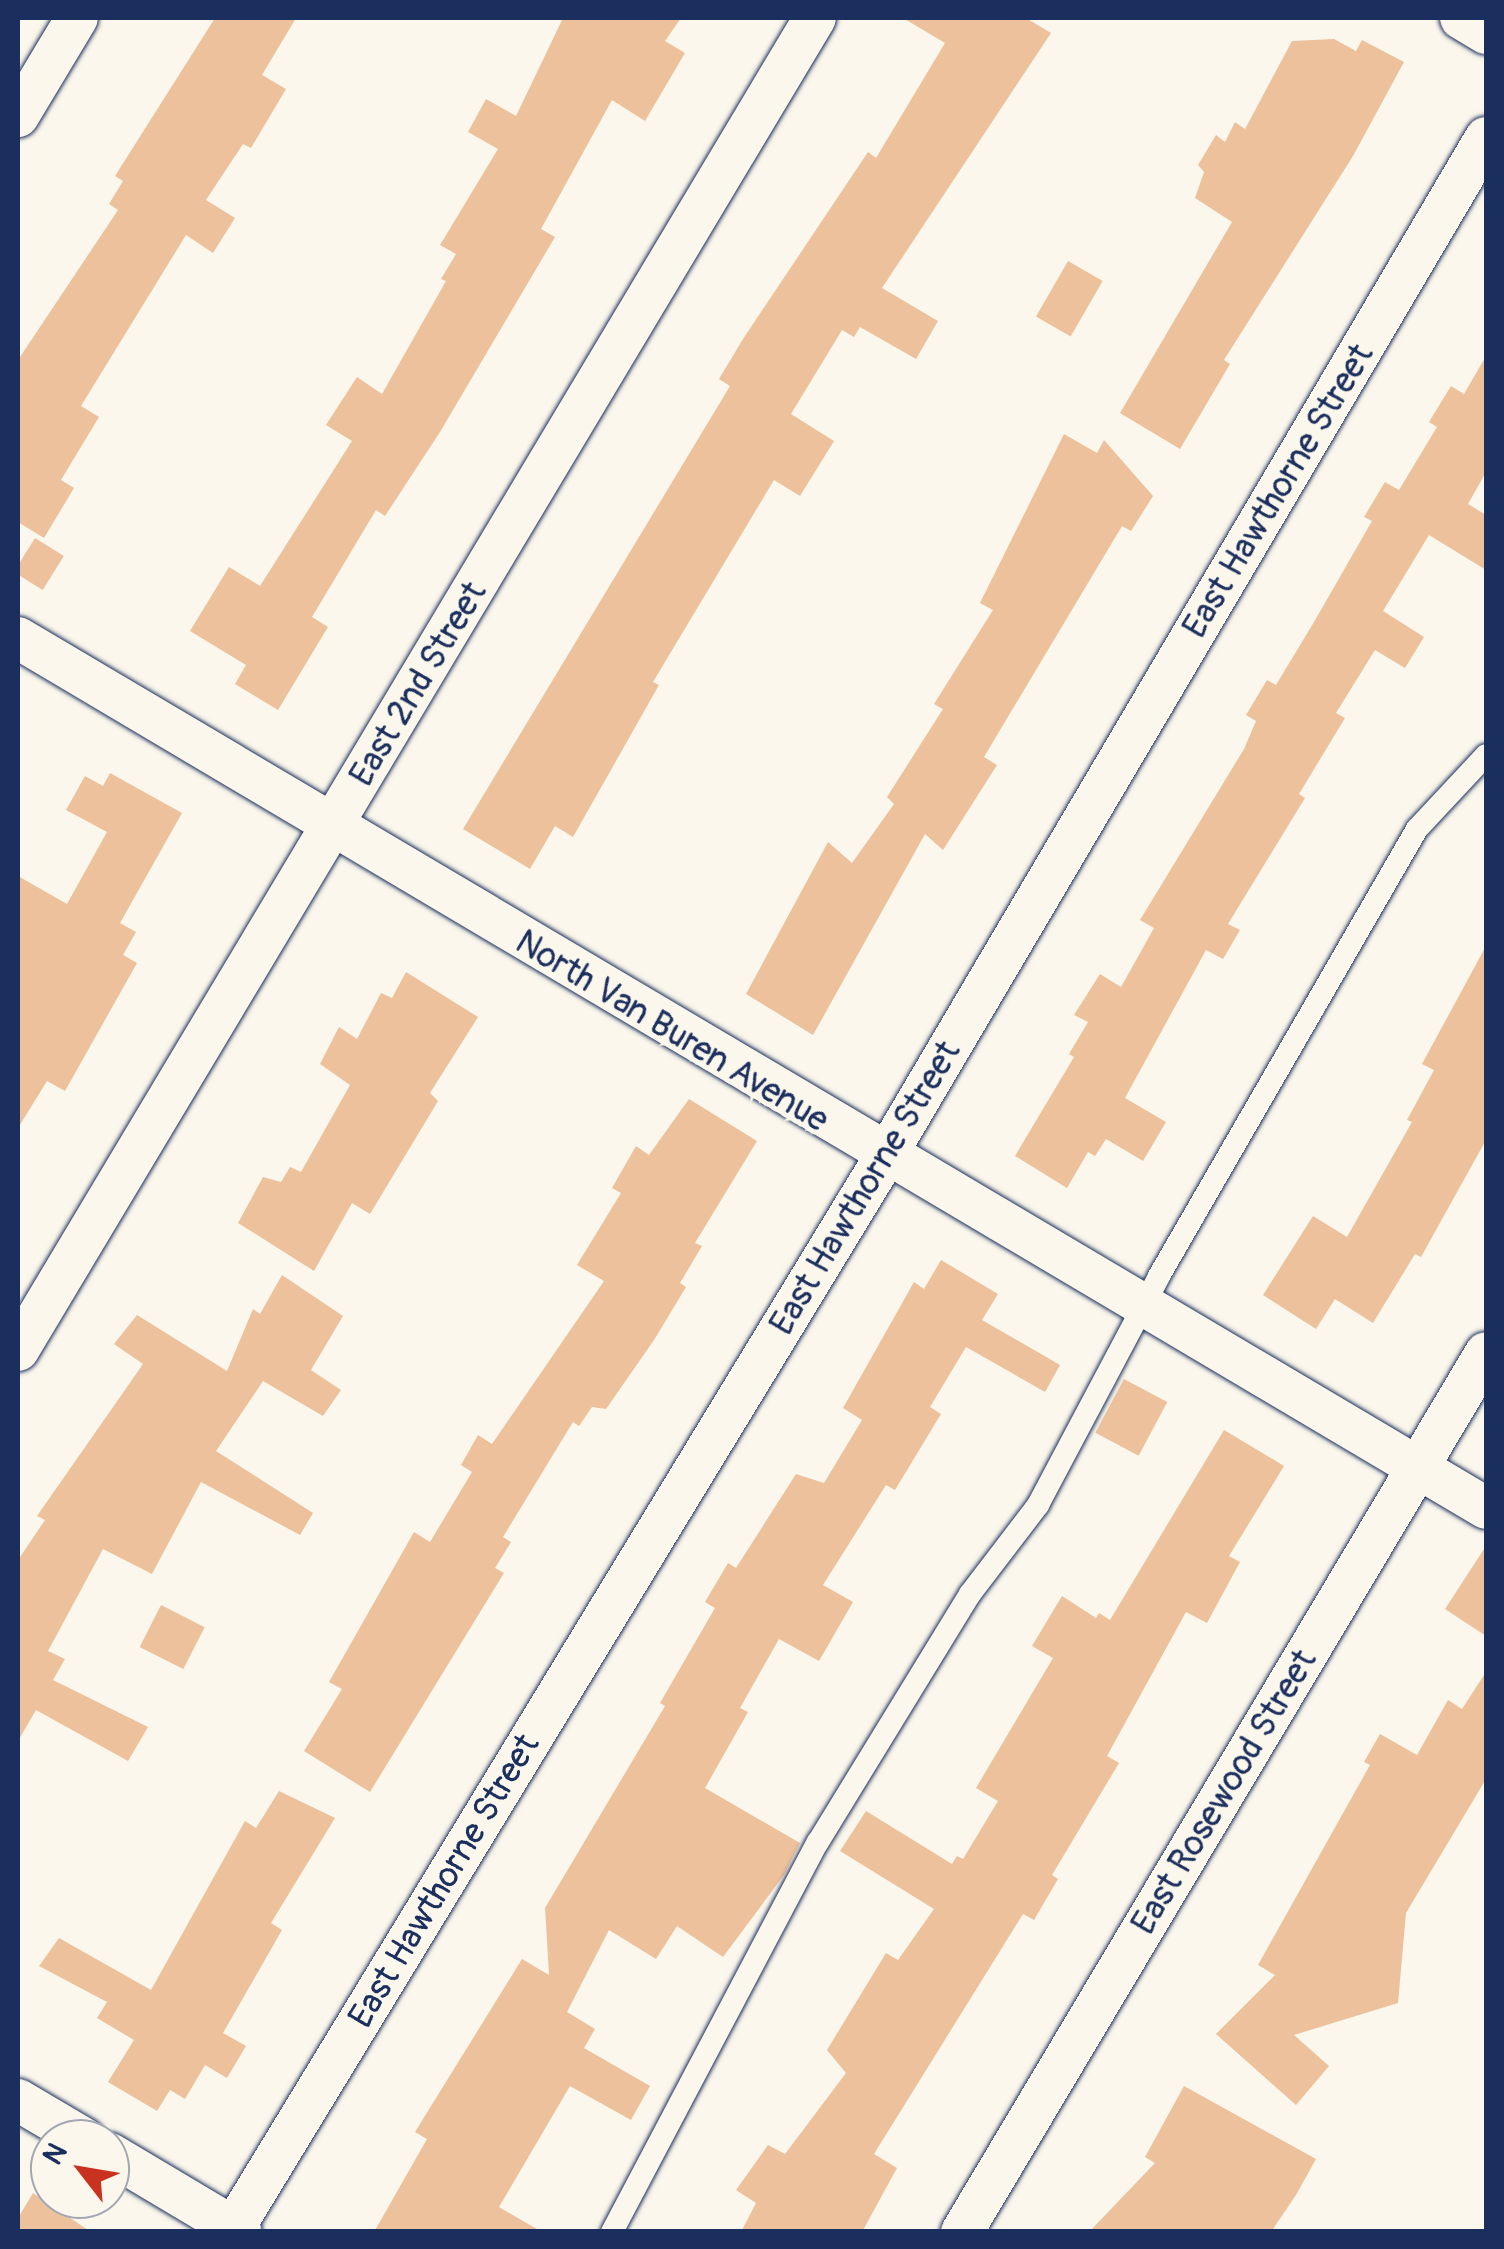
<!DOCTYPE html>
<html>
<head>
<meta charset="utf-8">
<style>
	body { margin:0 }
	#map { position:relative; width:1504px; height:2249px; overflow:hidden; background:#fbf7ec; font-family:Pangolin,sans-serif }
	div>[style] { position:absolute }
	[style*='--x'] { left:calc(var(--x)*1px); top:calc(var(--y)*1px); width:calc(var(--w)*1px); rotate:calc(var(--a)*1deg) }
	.building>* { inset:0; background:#ecc19b; transform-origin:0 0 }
	.roads { filter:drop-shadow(0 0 2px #1b2f5e) drop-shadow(0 0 2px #1b2f5e) }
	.lane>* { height:22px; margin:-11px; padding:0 11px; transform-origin:11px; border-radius:11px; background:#fbf7ec }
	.street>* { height:42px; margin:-21px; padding:0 21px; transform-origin:21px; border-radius:21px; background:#fbf7ec }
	span { translate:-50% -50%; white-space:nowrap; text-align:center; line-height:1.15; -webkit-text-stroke:10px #fbf7ec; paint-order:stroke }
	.street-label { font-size:35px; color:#1b2f5e }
	.frame { position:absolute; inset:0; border:20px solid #1b2f5e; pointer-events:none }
	.north { position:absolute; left:30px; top:2119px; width:100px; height:100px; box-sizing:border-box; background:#fbf7ec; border:2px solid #a1a7b3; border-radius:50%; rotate:301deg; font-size:28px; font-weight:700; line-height:40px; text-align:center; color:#1b2f5e }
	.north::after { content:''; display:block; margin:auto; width:35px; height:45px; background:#c8321e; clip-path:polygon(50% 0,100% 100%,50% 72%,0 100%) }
</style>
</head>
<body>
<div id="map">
	<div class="building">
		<i style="clip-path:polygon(215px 18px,296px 18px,262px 75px,286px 89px,251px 148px,243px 144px,206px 200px,235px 218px,213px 253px,186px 235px,81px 406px,99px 417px,61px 480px,74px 488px,44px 538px,18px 522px,18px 360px,118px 210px,109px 204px,123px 181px,115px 176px)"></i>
		<i style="clip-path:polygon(563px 18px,681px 18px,665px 41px,685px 53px,645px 121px,612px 100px,541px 229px,555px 237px,440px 432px,385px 516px,376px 510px,312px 617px,328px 627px,278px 710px,235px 684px,246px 665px,190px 631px,229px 567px,260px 586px,352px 441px,326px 425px,357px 377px,382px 394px,446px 281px,441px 279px,456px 254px,440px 245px,498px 149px,468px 132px,486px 99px,516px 116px)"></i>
		<i style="clip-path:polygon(903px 18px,1026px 18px,1051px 33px,882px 288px,938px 321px,916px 359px,860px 327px,854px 337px,842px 330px,791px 414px,834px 441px,800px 496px,774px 480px,653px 682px,659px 685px,573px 837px,555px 826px,530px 869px,463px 829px,730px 386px,719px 379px,743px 339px,868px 152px,876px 158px,945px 43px)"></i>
		<i style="clip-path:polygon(1334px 39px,1356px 51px,1362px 40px,1404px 62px,1353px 156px,1224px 360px,1230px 364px,1180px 449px,1120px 413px,1232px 222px,1195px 198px,1204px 172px,1198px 165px,1216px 135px,1225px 142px,1235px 122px,1245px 129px,1292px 41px)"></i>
		<i style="left:1068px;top:261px;width:40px;height:64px;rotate:30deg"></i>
		<i style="clip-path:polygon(1486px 356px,1486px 472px,1468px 504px,1486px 515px,1486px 570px,1429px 535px,1383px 611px,1424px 637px,1405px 668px,1375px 650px,1336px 713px,1345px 718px,1299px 794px,1305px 798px,1228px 924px,1240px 930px,1223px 959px,1206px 950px,1125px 1098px,1166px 1122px,1143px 1161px,1106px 1139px,1095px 1156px,1088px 1152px,1067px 1188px,1015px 1156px,1074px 1057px,1069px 1054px,1088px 1022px,1074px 1015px,1100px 974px,1121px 987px,1154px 928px,1140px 920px,1244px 749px,1256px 721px,1246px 715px,1267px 680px,1276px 685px,1314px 622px,1372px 521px,1364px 517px,1385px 482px,1399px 490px,1437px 427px,1429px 422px,1451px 386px,1464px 394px)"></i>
		<i style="clip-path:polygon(1064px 434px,1097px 453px,1104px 440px,1153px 496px,1131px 531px,1122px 526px,984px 757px,997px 765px,943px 850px,925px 834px,813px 1035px,746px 994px,828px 842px,852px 863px,894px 804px,887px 797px,943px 709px,934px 704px,993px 610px,980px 603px)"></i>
		<i style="left:35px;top:538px;width:34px;height:40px;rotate:32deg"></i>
		<i style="clip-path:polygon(110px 773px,182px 813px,120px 923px,136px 932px,123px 955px,137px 963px,65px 1091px,47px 1081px,18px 1128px,18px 876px,67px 904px,107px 832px,66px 810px,85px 776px,103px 786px)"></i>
		<i style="clip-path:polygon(1486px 946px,1486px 1140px,1421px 1257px,1415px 1254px,1373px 1323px,1335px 1299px,1316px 1329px,1263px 1295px,1313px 1216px,1347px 1237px,1412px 1122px,1407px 1120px,1434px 1070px,1422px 1064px)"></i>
		<i style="clip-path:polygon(406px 972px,478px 1017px,430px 1093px,438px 1101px,370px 1214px,352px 1203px,314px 1271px,238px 1223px,263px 1177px,281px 1182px,290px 1167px,301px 1172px,350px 1085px,320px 1064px,339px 1027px,357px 1039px,381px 993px,392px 998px)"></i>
		<i style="clip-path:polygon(689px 1099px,757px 1141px,695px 1243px,702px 1246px,680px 1283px,686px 1287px,654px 1340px,606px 1409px,592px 1407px,579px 1426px,573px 1422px,503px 1537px,511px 1542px,495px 1568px,504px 1573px,370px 1792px,304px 1751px,342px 1689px,329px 1682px,414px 1532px,430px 1542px,472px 1472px,461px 1465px,478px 1435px,492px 1444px,604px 1281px,577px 1265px,621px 1193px,612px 1188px,636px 1146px,649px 1155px)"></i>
		<i style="clip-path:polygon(941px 1260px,998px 1294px,982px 1320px,1060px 1365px,1045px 1392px,966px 1347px,930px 1407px,941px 1414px,895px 1490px,886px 1485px,823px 1585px,853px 1602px,819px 1661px,779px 1639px,740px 1708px,748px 1712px,705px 1788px,800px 1843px,784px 1875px,723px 1957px,677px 1926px,656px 1959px,609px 1930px,567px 2012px,595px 2029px,584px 2048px,650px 2086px,631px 2120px,570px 2086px,499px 2207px,542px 2232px,374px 2232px,427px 2139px,415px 2132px,522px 1959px,549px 1975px,545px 1908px,665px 1706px,660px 1703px,715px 1608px,705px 1602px,728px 1563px,736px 1568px,796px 1474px,824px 1483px,862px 1420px,843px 1408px,914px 1282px,924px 1289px)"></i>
		<i style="clip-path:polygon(282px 1275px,343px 1316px,311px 1370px,341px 1390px,323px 1416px,263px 1381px,216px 1451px,313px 1513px,300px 1535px,201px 1482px,152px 1574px,103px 1549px,48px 1651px,65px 1659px,53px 1680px,148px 1727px,128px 1761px,36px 1710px,18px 1741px,18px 1560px,45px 1520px,37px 1516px,143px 1364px,114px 1344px,137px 1315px,227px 1371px,253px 1309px,260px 1314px)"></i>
		<i style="left:1124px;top:1379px;width:49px;height:61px;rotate:28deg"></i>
		<i style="clip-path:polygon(1224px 1430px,1284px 1466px,1229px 1556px,1240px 1562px,1207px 1623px,1186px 1612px,1107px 1756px,1119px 1763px,1052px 1875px,1058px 1879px,1034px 1920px,1023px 1914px,874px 2154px,897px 2168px,862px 2232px,741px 2232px,756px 2203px,736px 2190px,768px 2145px,785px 2154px,846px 2073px,827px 2050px,886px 1953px,898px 1960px,934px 1909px,840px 1851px,866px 1811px,952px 1864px,957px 1856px,963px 1859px,998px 1801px,976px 1788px,1053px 1658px,1032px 1646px,1062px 1596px,1096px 1618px,1099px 1613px,1110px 1620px)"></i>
		<i style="clip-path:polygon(1486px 1546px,1486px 1636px,1445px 1609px)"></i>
		<i style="left:161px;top:1605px;width:49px;height:47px;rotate:27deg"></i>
		<i style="clip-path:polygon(1486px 1672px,1486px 1779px,1406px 1913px,1398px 2003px,1294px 2035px,1329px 2066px,1296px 2105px,1216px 2034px,1275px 1975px,1258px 1965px,1370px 1765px,1364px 1762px,1380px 1734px,1417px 1755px,1448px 1700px,1462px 1709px)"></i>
		<i style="clip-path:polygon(279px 1791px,335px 1818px,271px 1923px,282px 1930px,223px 2033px,246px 2046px,227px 2078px,205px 2065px,185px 2099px,170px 2090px,157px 2111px,108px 2082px,134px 2040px,97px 2018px,107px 2002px,39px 1966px,59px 1938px,151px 1990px,245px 1821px,256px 1828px)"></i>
		<i style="clip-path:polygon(1184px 2086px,1316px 2159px,1296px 2195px,1271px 2232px,1089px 2232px,1155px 2163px,1145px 2157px)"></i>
		<i style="clip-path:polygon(33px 2193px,91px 2232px,18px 2232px,18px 2218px)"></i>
	</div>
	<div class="roads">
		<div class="lane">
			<i style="--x:612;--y:2232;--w:441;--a:-62.2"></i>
			<i style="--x:818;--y:1842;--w:291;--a:-58.5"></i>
			<i style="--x:970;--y:1594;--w:112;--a:-52.6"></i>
			<i style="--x:1038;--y:1505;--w:259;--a:-62.1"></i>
			<i style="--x:1159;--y:1276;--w:516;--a:-60.01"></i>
			<i style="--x:1417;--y:829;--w:101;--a:-47"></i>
		</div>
		<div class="street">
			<i style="--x:1461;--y:18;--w:29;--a:31"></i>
			<i style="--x:18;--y:116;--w:114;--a:-59"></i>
			<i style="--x:18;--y:638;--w:1706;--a:30.65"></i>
			<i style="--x:18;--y:1350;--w:1552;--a:-59.11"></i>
			<i style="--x:18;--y:2100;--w:77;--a:30.6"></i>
			<i style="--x:110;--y:2154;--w:152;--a:30.8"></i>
			<i style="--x:231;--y:2232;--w:1258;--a:-58.68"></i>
			<i style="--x:885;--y:1157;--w:1183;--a:-59.47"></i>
			<i style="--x:962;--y:2232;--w:1023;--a:-59.2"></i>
		</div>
	</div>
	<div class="street-label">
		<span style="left:1278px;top:491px;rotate:-59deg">East Hawthorne Street</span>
		<span style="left:418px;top:684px;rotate:-59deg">East 2nd Street</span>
		<span style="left:672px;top:1031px;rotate:31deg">North Van Buren Avenue</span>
		<span style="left:865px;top:1188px;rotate:-59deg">East Hawthorne Street</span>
		<span style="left:1224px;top:1792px;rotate:-59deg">East Rosewood Street</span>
		<span style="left:444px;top:1881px;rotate:-59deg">East Hawthorne Street</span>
	</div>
	<div class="frame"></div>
	<div class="north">N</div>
</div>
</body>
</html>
